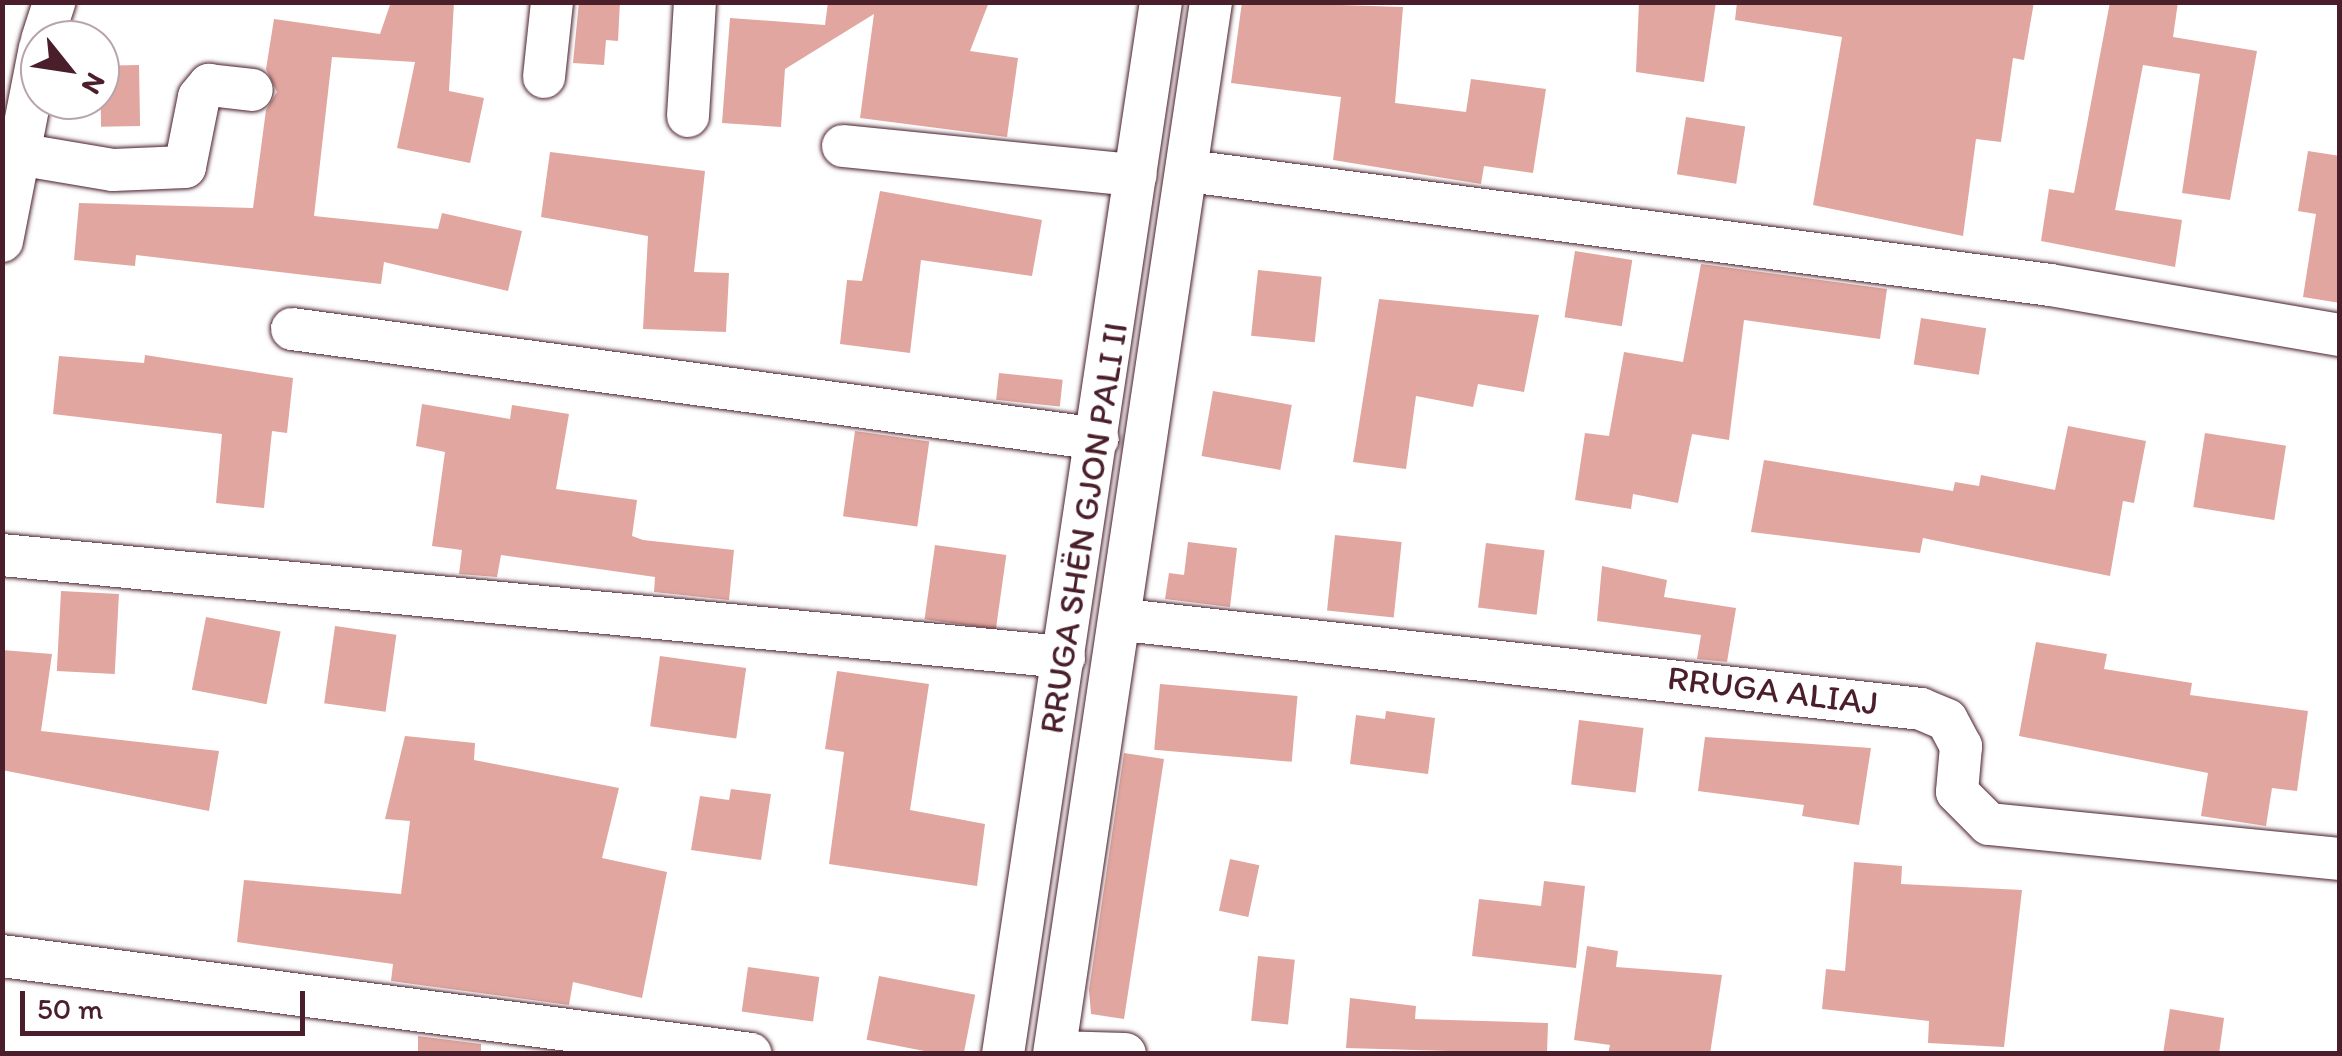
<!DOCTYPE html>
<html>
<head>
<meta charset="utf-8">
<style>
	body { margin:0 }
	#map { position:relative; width:2342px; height:1056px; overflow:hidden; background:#fff; font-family:Itim,sans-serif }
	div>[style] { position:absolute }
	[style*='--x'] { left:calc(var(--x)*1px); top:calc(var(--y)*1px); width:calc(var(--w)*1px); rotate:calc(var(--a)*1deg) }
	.building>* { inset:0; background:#e0a69f; transform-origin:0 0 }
	.roads { filter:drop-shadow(0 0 2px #4a1f2b) drop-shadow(0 0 2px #4a1f2b) }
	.minor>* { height:42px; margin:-21px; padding:0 21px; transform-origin:21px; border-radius:21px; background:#fff }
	span { translate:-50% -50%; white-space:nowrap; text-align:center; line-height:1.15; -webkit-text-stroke:8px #fff; paint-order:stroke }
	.street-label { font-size:35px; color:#4a1f2b }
	.frame { position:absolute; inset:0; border:5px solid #4a1f2b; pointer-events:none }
	.north { position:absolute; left:20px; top:20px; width:100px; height:100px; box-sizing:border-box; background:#fff; border:2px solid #b7a5aa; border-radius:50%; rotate:120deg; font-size:28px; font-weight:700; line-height:40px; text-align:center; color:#4a1f2b }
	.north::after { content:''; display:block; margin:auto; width:35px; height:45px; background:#4a1f2b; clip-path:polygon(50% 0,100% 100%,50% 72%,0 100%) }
	.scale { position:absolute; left:20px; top:991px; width:285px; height:45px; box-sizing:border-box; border:5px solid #4a1f2b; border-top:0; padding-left:12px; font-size:30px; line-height:35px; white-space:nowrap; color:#4a1f2b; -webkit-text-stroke:8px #fff; paint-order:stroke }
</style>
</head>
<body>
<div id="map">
	<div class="building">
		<i style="clip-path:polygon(391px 2px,454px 2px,449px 91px,484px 98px,470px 163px,397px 148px,415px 62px,332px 57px,314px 216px,438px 229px,442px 213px,522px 231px,508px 291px,384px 262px,381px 284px,136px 255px,135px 266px,74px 260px,79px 203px,253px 208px,266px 110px,277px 92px,266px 69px,274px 19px,380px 34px)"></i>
		<i style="clip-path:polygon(579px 2px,620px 2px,618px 41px,606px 40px,604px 65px,573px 63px)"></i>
		<i style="clip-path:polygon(828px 2px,989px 2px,970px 51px,1018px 58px,1007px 137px,860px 118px,874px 14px,785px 69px,781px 127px,722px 123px,730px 18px,825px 25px)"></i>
		<i style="clip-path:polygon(1242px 2px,1403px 7px,1395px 103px,1466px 112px,1471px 79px,1546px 89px,1533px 173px,1484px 166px,1481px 184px,1333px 160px,1341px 97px,1231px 83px)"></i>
		<i style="clip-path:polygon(1639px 2px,1716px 2px,1704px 82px,1636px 72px)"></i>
		<i style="clip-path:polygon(1737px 2px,2034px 2px,2024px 60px,2013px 58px,2001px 142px,1976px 139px,1963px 236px,1813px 205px,1842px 37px,1735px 20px)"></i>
		<i style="clip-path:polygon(2110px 2px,2178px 2px,2173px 37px,2257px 51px,2230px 200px,2182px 193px,2200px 74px,2143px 65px,2115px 210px,2182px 220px,2175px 267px,2041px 241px,2049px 189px,2074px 193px)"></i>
		<i style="left:139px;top:65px;width:61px;height:39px;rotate:89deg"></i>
		<i style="left:1686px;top:117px;width:60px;height:58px;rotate:9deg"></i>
		<i style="clip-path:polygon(2308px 151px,2340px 156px,2340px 303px,2303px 297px,2316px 214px,2298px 211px)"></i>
		<i style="clip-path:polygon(550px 152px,705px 171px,694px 272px,729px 273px,726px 332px,643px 329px,648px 236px,541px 217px)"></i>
		<i style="clip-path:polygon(880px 191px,1042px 220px,1032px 276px,921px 260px,910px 353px,840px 344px,847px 280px,862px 281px)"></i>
		<i style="left:1575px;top:251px;width:58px;height:67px;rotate:9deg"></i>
		<i style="clip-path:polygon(1701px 264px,1887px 289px,1880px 339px,1744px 320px,1729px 440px,1692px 434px,1678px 503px,1633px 494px,1631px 509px,1575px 500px,1585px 433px,1609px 436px,1624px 352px,1683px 362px)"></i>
		<i style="left:1258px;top:270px;width:64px;height:66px;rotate:6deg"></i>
		<i style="clip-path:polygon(1379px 299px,1539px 315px,1524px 392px,1478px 384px,1473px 407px,1416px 396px,1406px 469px,1353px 462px)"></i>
		<i style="left:1921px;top:318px;width:66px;height:47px;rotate:9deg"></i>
		<i style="clip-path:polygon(145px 355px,293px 378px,287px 433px,272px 431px,264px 508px,216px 503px,222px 434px,53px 414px,59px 356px,144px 363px)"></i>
		<i style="left:999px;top:373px;width:64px;height:27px;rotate:6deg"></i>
		<i style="left:1213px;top:391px;width:80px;height:66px;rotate:10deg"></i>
		<i style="clip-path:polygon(422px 404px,510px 419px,512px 405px,569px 414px,556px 489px,637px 500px,632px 536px,643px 540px,734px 550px,729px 600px,654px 592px,655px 577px,501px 555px,497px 577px,459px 574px,462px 550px,432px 546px,445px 452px,416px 446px)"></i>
		<i style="clip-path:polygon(2068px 426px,2146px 441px,2134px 503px,2123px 501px,2110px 576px,1923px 538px,1920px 553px,1751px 532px,1764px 460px,1953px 491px,1955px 482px,1979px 486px,1981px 475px,2055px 490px)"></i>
		<i style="left:855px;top:431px;width:75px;height:86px;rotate:8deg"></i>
		<i style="left:2205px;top:433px;width:82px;height:75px;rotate:9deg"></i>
		<i style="left:1335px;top:535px;width:67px;height:76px;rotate:6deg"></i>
		<i style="clip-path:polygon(1188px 542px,1237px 548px,1230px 607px,1165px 599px,1169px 573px,1184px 575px)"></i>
		<i style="left:1486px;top:543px;width:59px;height:65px;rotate:7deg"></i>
		<i style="left:935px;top:545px;width:72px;height:75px;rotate:8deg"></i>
		<i style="clip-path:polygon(1602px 566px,1667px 580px,1664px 597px,1736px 608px,1727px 662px,1697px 659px,1701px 635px,1597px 621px)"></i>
		<i style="left:61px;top:591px;width:58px;height:80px;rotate:3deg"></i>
		<i style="left:206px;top:617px;width:76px;height:74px;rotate:11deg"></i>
		<i style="left:335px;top:626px;width:62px;height:78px;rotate:8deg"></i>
		<i style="clip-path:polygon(2036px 642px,2107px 654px,2104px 669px,2192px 683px,2190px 695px,2308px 711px,2297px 791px,2272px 788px,2266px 826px,2201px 816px,2208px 773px,2019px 736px)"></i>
		<i style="clip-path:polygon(2px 650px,52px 654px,41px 731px,219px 751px,209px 811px,2px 770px)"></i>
		<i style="left:660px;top:656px;width:87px;height:71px;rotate:8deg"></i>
		<i style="clip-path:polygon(837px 671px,929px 684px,910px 810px,985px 824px,977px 886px,829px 864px,844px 752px,825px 749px)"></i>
		<i style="left:1160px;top:684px;width:138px;height:66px;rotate:5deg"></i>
		<i style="clip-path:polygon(1386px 711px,1435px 718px,1428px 774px,1350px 764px,1356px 715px,1385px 719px)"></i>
		<i style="left:1579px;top:720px;width:65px;height:65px;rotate:7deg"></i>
		<i style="clip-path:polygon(405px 736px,475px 743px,474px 760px,619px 788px,602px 858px,667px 872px,642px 998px,573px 982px,569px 1005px,420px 985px,391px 981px,393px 964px,237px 942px,244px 880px,401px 894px,410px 821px,385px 819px)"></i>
		<i style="clip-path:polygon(1705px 737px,1871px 748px,1859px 825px,1802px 816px,1804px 805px,1698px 791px)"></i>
		<i style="clip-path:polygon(1124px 753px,1164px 759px,1124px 1019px,1091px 1014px,1089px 990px)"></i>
		<i style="clip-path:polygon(731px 789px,771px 794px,761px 860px,691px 850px,700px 796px,729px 800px)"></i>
		<i style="left:1230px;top:859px;width:30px;height:53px;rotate:12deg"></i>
		<i style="clip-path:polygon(1854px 862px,1902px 866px,1901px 884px,2022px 890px,2004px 1047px,1928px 1043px,1929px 1021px,1822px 1009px,1826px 969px,1845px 971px)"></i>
		<i style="clip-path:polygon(1544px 881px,1585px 886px,1576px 968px,1472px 956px,1479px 899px,1541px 906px)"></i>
		<i style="clip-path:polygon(1587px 946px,1618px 951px,1616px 967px,1722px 975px,1710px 1054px,1608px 1054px,1610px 1045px,1574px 1040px)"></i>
		<i style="left:1258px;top:956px;width:37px;height:65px;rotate:6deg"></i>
		<i style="left:748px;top:967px;width:72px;height:45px;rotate:8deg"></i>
		<i style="left:879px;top:976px;width:98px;height:65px;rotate:11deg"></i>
		<i style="clip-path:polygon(1350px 998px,1416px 1006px,1415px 1019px,1548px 1023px,1547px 1054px,1346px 1048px)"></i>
		<i style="clip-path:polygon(2170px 1009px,2224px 1018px,2219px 1054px,2163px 1054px)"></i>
		<i style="clip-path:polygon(418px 1036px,481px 1044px,481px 1054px,418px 1054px)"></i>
	</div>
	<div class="roads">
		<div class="minor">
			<i style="--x:42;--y:40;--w:40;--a:-72"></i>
			<i style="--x:544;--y:77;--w:75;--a:-83.9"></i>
			<i style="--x:688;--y:116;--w:114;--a:-86.5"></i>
			<i style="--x:843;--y:146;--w:294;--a:5.7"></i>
			<i style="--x:18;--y:154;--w:96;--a:9.6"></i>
			<i style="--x:113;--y:170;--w:72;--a:-2.4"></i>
			<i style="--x:185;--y:167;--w:71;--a:-78.7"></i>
			<i style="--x:199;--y:97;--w:16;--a:-50"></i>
			<i style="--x:209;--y:85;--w:43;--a:6.6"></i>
			<i style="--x:1189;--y:171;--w:869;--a:7.54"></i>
			<i style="--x:2050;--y:285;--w:294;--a:9.8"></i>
			<i style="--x:2;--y:241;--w:197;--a:-78.9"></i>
			<i style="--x:292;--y:329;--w:813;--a:7.77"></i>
			<i style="--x:2;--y:555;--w:1067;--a:5.49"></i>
			<i style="--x:1124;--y:620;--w:802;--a:6.37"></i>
			<i style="--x:1921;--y:709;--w:28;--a:23"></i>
			<i style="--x:1947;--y:720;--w:30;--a:62"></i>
			<i style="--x:1961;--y:746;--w:46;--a:95"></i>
			<i style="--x:1957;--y:792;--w:45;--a:45"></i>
			<i style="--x:1989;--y:824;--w:353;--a:5.7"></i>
			<i style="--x:2;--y:956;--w:755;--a:7.45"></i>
			<i style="--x:1055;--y:1052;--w:70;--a:1.6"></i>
			<i style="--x:1003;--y:1054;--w:1064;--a:-81.46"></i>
			<i style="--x:1054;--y:1054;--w:1064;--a:-81.51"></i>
		</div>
	</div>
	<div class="street-label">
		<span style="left:1083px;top:528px;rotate:-81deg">RRUGA SHËN GJON PALI II</span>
		<span style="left:1773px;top:690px;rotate:7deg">RRUGA ALIAJ</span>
	</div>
	<div class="frame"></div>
	<div class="north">N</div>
	<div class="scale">50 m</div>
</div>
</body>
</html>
